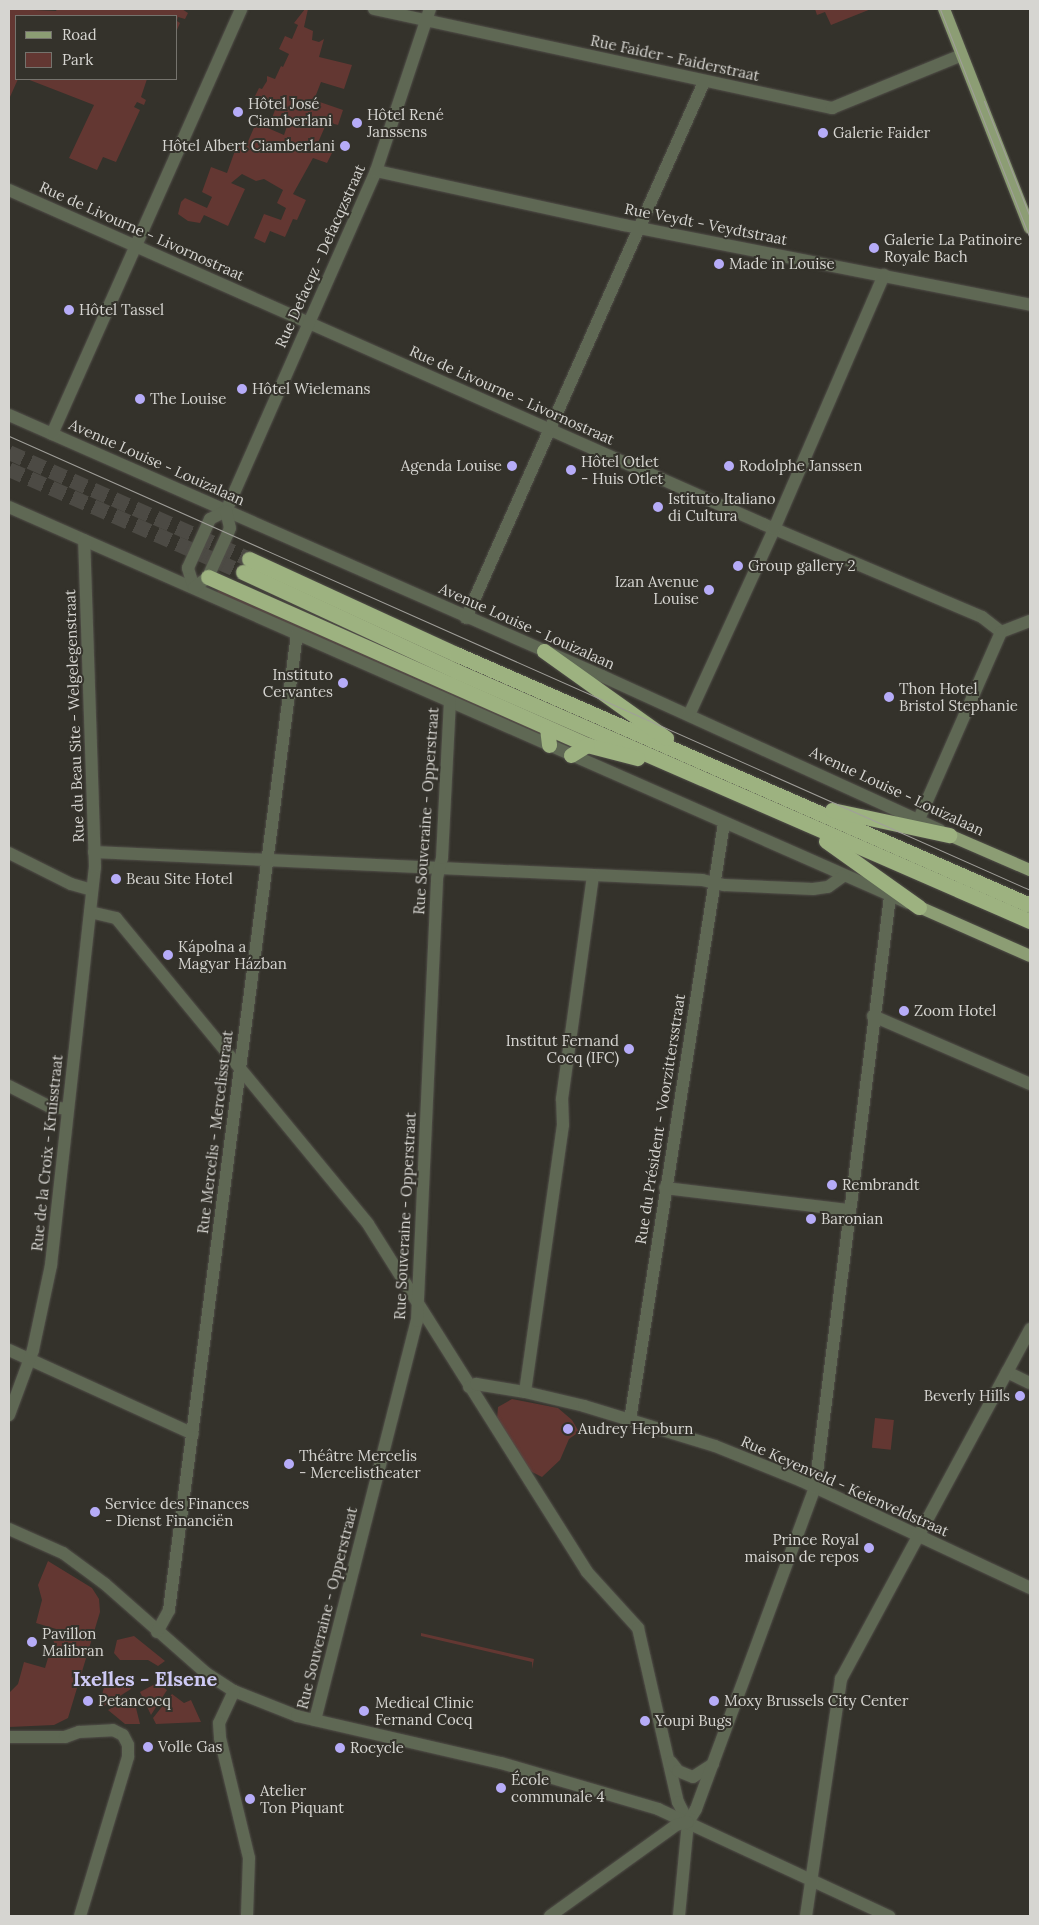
<!DOCTYPE html>
<html>
<head>
<meta charset="utf-8">
<style>
	body { margin:0 }
	#map { position:relative; width:1039px; height:1925px; overflow:hidden; background:#34322b; font-family:Lora,serif }
	div>[style] { position:absolute }
	[style*='--x'] { left:calc(var(--x)*1px); top:calc(var(--y)*1px); width:calc(var(--w)*1px); rotate:calc(var(--a)*1deg) }
	.green>* { inset:0; background:#633732; transform-origin:0 0 }
	.highway-tunnel>* { height:15px; margin-top:-7.5px; transform-origin:0; background:repeating-linear-gradient(90deg,#4c4a44 0 15px,transparent 0 23px) }
	.roads { filter:drop-shadow(0 0 1px #514f49) drop-shadow(0 0 1px #514f49) }
	.minor>* { height:12px; margin:-6px; padding:0 6px; transform-origin:6px; border-radius:6px; background:#5f6854 }
	.major>* { height:12px; margin:-6px; padding:0 6px; transform-origin:6px; border-radius:6px; background:#8c9d74 }
	.highway>* { height:15px; margin:-7.5px; padding:0 7.5px; transform-origin:7.5px; border-radius:7.5px; background:#9db280 }
	.tram>* { height:1px; margin:-0.5px; padding:0 0.5px; transform-origin:0.5px; border-radius:0.5px; background:#a09f9a }
	.dots>* { width:14px; height:14px; translate:-50% -50%; box-sizing:border-box; border:2px solid #34322b; border-radius:50% }
	span { translate:-50% -50%; white-space:nowrap; text-align:center; line-height:1.15; -webkit-text-stroke:4px #34322b; paint-order:stroke }
	.street-label { font-size:15px; color:#d6d5d1 }
	.poi-label { font-size:15px; color:#d6d5d1 }
	.left { translate:0 -50%; text-align:left }
	.right { translate:-100% -50%; text-align:right }
	.district-label { font-size:20px; color:#cdc9f4; font-weight:700 }
	.frame { position:absolute; inset:0; border:10px solid #d6d5d1; pointer-events:none }
	.legend { position:absolute; left:15px; top:15px; width:162px; height:65px; box-sizing:border-box; background:#34322b; border:1px solid #75736d; margin:0; padding:6px 9px; list-style:none; font-size:15px; color:#d6d5d1 }
	.legend li { display:flex; align-items:center; gap:10px; height:25px }
	.legend b { width:25px; border:1px solid #75736d }
</style>
</head>
<body>
<div id="map">
	<div class="green">
		<i style="clip-path:polygon(9px 9px,56px 11px,57px 9px,182px 9px,188px 13px,185px 19px,178px 17px,177px 21px,180px 23px,176px 32px,176px 16px,16px 16px,18px 79px,10px 97px)"></i>
		<i style="clip-path:polygon(305px 9px,308px 9px,304px 27px,313px 31px,312px 40px,319px 42px,324px 39px,319px 57px,352px 65px,344px 89px,321px 82px,314px 100px,343px 110px,338px 125px,327px 122px,317px 145px,332px 153px,327px 163px,313px 158px,293px 194px,306px 200px,297px 220px,293px 219px,285px 237px,270px 231px,265px 243px,254px 238px,264px 214px,281px 220px,286px 208px,277px 203px,283px 190px,264px 179px,256px 181px,242px 174px,231px 183px,245px 189px,228px 226px,204px 215px,200px 223px,188px 221px,178px 214px,181px 202px,185px 198px,207px 208px,212px 197px,202px 192px,211px 167px,227px 173px,237px 145px,250px 150px,246px 146px,256px 123px,284px 135px,290px 117px,282px 113px,278px 121px,272px 118px,275px 110px,253px 100px,259px 88px,262px 89px,267px 81px,267px 76px,275px 79px,281px 66px,283px 67px,289px 54px,279px 49px,285px 36px,292px 39px,298px 25px,294px 23px)"></i>
		<i style="clip-path:polygon(815px 9px,871px 9px,831px 25px,825px 12px,817px 15px)"></i>
		<i style="clip-path:polygon(27px 79px,147px 79px,141px 97px,146px 100px,144px 105px,137px 102px,134px 107px,140px 110px,116px 162px,103px 157px,97px 170px,69px 158px,94px 105px)"></i>
		<i style="clip-path:polygon(219px 587px,538px 731px,540px 734px,217px 593px)"></i>
		<i style="clip-path:polygon(512px 1399px,558px 1408px,572px 1420px,579px 1432px,569px 1439px,560px 1460px,542px 1477px,530px 1471px,497px 1419px,498px 1407px)"></i>
		<i style="left:875px;top:1418px;width:19px;height:30px;rotate:6deg"></i>
		<i style="clip-path:polygon(48px 1561px,92px 1588px,99px 1599px,100px 1612px,68px 1718px,54px 1725px,9px 1727px,9px 1693px,18px 1684px,24px 1662px,45px 1668px,48px 1658px,58px 1651px,53px 1640px,56px 1629px,36px 1623px,42px 1600px,38px 1585px)"></i>
		<i style="clip-path:polygon(421px 1633px,534px 1659px,532px 1669px,532px 1662px,421px 1636px)"></i>
		<i style="clip-path:polygon(134px 1636px,165px 1661px,158px 1666px,148px 1660px,120px 1660px,114px 1653px,117px 1640px)"></i>
		<i style="clip-path:polygon(106px 1680px,129px 1682px,131px 1689px,104px 1706px,100px 1702px)"></i>
		<i style="clip-path:polygon(157px 1683px,167px 1690px,151px 1715px,140px 1692px)"></i>
		<i style="clip-path:polygon(172px 1694px,184px 1703px,191px 1700px,201px 1722px,156px 1724px,153px 1718px)"></i>
		<i style="clip-path:polygon(133px 1696px,140px 1724px,125px 1724px,108px 1710px)"></i>
	</div>
	<div class="highway-tunnel">
		<i style="--x:9;--y:452;--w:263;--a:24"></i>
		<i style="--x:9;--y:469;--w:256;--a:23.8"></i>
	</div>
	<div class="roads">
		<div class="minor">
			<i style="--x:374;--y:9;--w:469;--a:12.2"></i>
			<i style="--x:832;--y:108;--w:140;--a:-22.2"></i>
			<i style="--x:376;--y:171;--w:254;--a:12.3"></i>
			<i style="--x:624;--y:225;--w:414;--a:11.1"></i>
			<i style="--x:9;--y:190;--w:825;--a:23.89"></i>
			<i style="--x:763;--y:524;--w:238;--a:23"></i>
			<i style="--x:982;--y:617;--w:24;--a:38"></i>
			<i style="--x:9;--y:415;--w:648;--a:23.76"></i>
			<i style="--x:602;--y:676;--w:371;--a:24.5"></i>
			<i style="--x:52;--y:434;--w:465;--a:-66"></i>
			<i style="--x:9;--y:507;--w:982;--a:23.77"></i>
			<i style="--x:226;--y:511;--w:372;--a:-66.2"></i>
			<i style="--x:376;--y:171;--w:171;--a:-71.6"></i>
			<i style="--x:194;--y:588;--w:21;--a:-107"></i>
			<i style="--x:188;--y:568;--w:54;--a:-65.8"></i>
			<i style="--x:210;--y:519;--w:18;--a:-27"></i>
			<i style="--x:194;--y:588;--w:18;--a:-38"></i>
			<i style="--x:208;--y:577;--w:48;--a:-65.6"></i>
			<i style="--x:228;--y:533;--w:5;--a:-68"></i>
			<i style="--x:230;--y:528;--w:17;--a:-103"></i>
			<i style="--x:466;--y:618;--w:586;--a:-66.06"></i>
			<i style="--x:1001;--y:632;--w:31;--a:-21"></i>
			<i style="--x:689;--y:715;--w:205;--a:-65.4"></i>
			<i style="--x:774;--y:529;--w:277;--a:-66.6"></i>
			<i style="--x:919;--y:819;--w:204;--a:-66.3"></i>
			<i style="--x:94;--y:852;--w:609;--a:2.64"></i>
			<i style="--x:702;--y:880;--w:23;--a:13"></i>
			<i style="--x:724;--y:885;--w:89;--a:2.6"></i>
			<i style="--x:813;--y:889;--w:15;--a:-8"></i>
			<i style="--x:828;--y:887;--w:19;--a:-36"></i>
			<i style="--x:9;--y:853;--w:69;--a:26.6"></i>
			<i style="--x:71;--y:884;--w:22;--a:16"></i>
			<i style="--x:90;--y:912;--w:27;--a:13"></i>
			<i style="--x:116;--y:918;--w:396;--a:50.5"></i>
			<i style="--x:368;--y:1224;--w:411;--a:57.8"></i>
			<i style="--x:587;--y:1572;--w:76;--a:47.7"></i>
			<i style="--x:638;--y:1628;--w:179;--a:77.1"></i>
			<i style="--x:678;--y:1802;--w:22;--a:63"></i>
			<i style="--x:688;--y:1822;--w:94;--a:95.5"></i>
			<i style="--x:873;--y:1016;--w:171;--a:23.4"></i>
			<i style="--x:9;--y:1086;--w:46;--a:27.1"></i>
			<i style="--x:50;--y:1107;--w:18;--a:6"></i>
			<i style="--x:665;--y:1188;--w:184;--a:6.9"></i>
			<i style="--x:9;--y:1350;--w:202;--a:24.5"></i>
			<i style="--x:1007;--y:1372;--w:25;--a:26"></i>
			<i style="--x:469;--y:1387;--w:8;--a:-23"></i>
			<i style="--x:476;--y:1384;--w:50;--a:9.3"></i>
			<i style="--x:525;--y:1392;--w:61;--a:13.3"></i>
			<i style="--x:584;--y:1406;--w:137;--a:17"></i>
			<i style="--x:715;--y:1446;--w:94;--a:21.9"></i>
			<i style="--x:802;--y:1481;--w:252;--a:25.1"></i>
			<i style="--x:525;--y:1392;--w:270;--a:-81.9"></i>
			<i style="--x:563;--y:1125;--w:26;--a:-92"></i>
			<i style="--x:562;--y:1099;--w:226;--a:-82.1"></i>
			<i style="--x:9;--y:1415;--w:69;--a:-69.7"></i>
			<i style="--x:33;--y:1350;--w:87;--a:-78"></i>
			<i style="--x:51;--y:1265;--w:400;--a:-83.7"></i>
			<i style="--x:95;--y:867;--w:327;--a:-91.9"></i>
			<i style="--x:630;--y:1420;--w:604;--a:-81.05"></i>
			<i style="--x:9;--y:1529;--w:59;--a:24"></i>
			<i style="--x:63;--y:1553;--w:52;--a:36.4"></i>
			<i style="--x:105;--y:1584;--w:135;--a:41.4"></i>
			<i style="--x:206;--y:1673;--w:33;--a:33"></i>
			<i style="--x:234;--y:1691;--w:68;--a:21.6"></i>
			<i style="--x:297;--y:1716;--w:209;--a:13"></i>
			<i style="--x:501;--y:1763;--w:164;--a:16.3"></i>
			<i style="--x:658;--y:1809;--w:255;--a:24.9"></i>
			<i style="--x:157;--y:1632;--w:25;--a:-61"></i>
			<i style="--x:169;--y:1610;--w:984;--a:-82.53"></i>
			<i style="--x:234;--y:1691;--w:35;--a:115"></i>
			<i style="--x:219;--y:1723;--w:15;--a:86"></i>
			<i style="--x:220;--y:1738;--w:123;--a:76.4"></i>
			<i style="--x:249;--y:1858;--w:58;--a:92"></i>
			<i style="--x:315;--y:1720;--w:412;--a:-75.7"></i>
			<i style="--x:417;--y:1321;--w:443;--a:-87.4"></i>
			<i style="--x:437;--y:878;--w:21;--a:-76"></i>
			<i style="--x:442;--y:858;--w:157;--a:-87.1"></i>
			<i style="--x:9;--y:1737;--w:56;--a:0"></i>
			<i style="--x:65;--y:1737;--w:15;--a:-20"></i>
			<i style="--x:79;--y:1732;--w:34;--a:-3"></i>
			<i style="--x:113;--y:1730;--w:11;--a:27"></i>
			<i style="--x:123;--y:1735;--w:11;--a:63"></i>
			<i style="--x:128;--y:1745;--w:12;--a:90"></i>
			<i style="--x:128;--y:1757;--w:166;--a:106.8"></i>
			<i style="--x:671;--y:1762;--w:11;--a:52"></i>
			<i style="--x:678;--y:1771;--w:16;--a:22"></i>
			<i style="--x:693;--y:1777;--w:24;--a:-33"></i>
			<i style="--x:688;--y:1822;--w:15;--a:-58"></i>
			<i style="--x:696;--y:1809;--w:342;--a:-69.7"></i>
			<i style="--x:815;--y:1488;--w:596;--a:-82.77"></i>
			<i style="--x:550;--y:1916;--w:155;--a:-35.8"></i>
			<i style="--x:676;--y:1825;--w:12;--a:-14"></i>
			<i style="--x:806;--y:1916;--w:240;--a:-81.6"></i>
			<i style="--x:841;--y:1679;--w:398;--a:-61.6"></i>
		</div>
		<div class="major">
			<i style="--x:944;--y:9;--w:235;--a:68.6"></i>
			<i style="--x:949;--y:835;--w:88;--a:23.4"></i>
			<i style="--x:919;--y:907;--w:121;--a:23.8"></i>
		</div>
		<div class="highway">
			<i style="--x:249;--y:559;--w:228;--a:24.7"></i>
			<i style="--x:456;--y:654;--w:626;--a:23.62"></i>
			<i style="--x:243;--y:572;--w:235;--a:24.9"></i>
			<i style="--x:456;--y:671;--w:626;--a:23.54"></i>
			<i style="--x:208;--y:577;--w:415;--a:23.9"></i>
			<i style="--x:587;--y:745;--w:52;--a:14.6"></i>
			<i style="--x:544;--y:651;--w:150;--a:35.5"></i>
			<i style="--x:547;--y:728;--w:17;--a:83"></i>
			<i style="--x:571;--y:755;--w:19;--a:-32"></i>
			<i style="--x:832;--y:810;--w:120;--a:12.1"></i>
			<i style="--x:826;--y:841;--w:114;--a:35.4"></i>
		</div>
	</div>
	<div class="tram">
		<i style="--x:940;--y:9;--w:247;--a:68.6"></i>
		<i style="--x:984;--y:101;--w:125;--a:68.4"></i>
		<i style="--x:9;--y:436;--w:1117;--a:23.97"></i>
	</div>
	<div class="dots">
		<i style="left:238px;top:112px;background:#b6acf8"></i>
		<i style="left:357px;top:123px;background:#b6acf8"></i>
		<i style="left:823px;top:133px;background:#b6acf8"></i>
		<i style="left:345px;top:146px;background:#b6acf8"></i>
		<i style="left:874px;top:248px;background:#b6acf8"></i>
		<i style="left:719px;top:264px;background:#b6acf8"></i>
		<i style="left:69px;top:310px;background:#b6acf8"></i>
		<i style="left:242px;top:389px;background:#b6acf8"></i>
		<i style="left:140px;top:399px;background:#b6acf8"></i>
		<i style="left:512px;top:466px;background:#b6acf8"></i>
		<i style="left:729px;top:466px;background:#b6acf8"></i>
		<i style="left:571px;top:470px;background:#b6acf8"></i>
		<i style="left:658px;top:507px;background:#b6acf8"></i>
		<i style="left:738px;top:566px;background:#b6acf8"></i>
		<i style="left:709px;top:590px;background:#b6acf8"></i>
		<i style="left:343px;top:683px;background:#b6acf8"></i>
		<i style="left:889px;top:697px;background:#b6acf8"></i>
		<i style="left:116px;top:879px;background:#b6acf8"></i>
		<i style="left:168px;top:955px;background:#b6acf8"></i>
		<i style="left:904px;top:1011px;background:#b6acf8"></i>
		<i style="left:629px;top:1049px;background:#b6acf8"></i>
		<i style="left:832px;top:1185px;background:#b6acf8"></i>
		<i style="left:811px;top:1219px;background:#b6acf8"></i>
		<i style="left:1020px;top:1396px;background:#b6acf8"></i>
		<i style="left:568px;top:1429px;background:#b6acf8"></i>
		<i style="left:289px;top:1464px;background:#b6acf8"></i>
		<i style="left:95px;top:1512px;background:#b6acf8"></i>
		<i style="left:869px;top:1548px;background:#b6acf8"></i>
		<i style="left:32px;top:1642px;background:#b6acf8"></i>
		<i style="left:88px;top:1701px;background:#b6acf8"></i>
		<i style="left:714px;top:1701px;background:#b6acf8"></i>
		<i style="left:364px;top:1711px;background:#b6acf8"></i>
		<i style="left:645px;top:1721px;background:#b6acf8"></i>
		<i style="left:148px;top:1747px;background:#b6acf8"></i>
		<i style="left:340px;top:1748px;background:#b6acf8"></i>
		<i style="left:501px;top:1788px;background:#b6acf8"></i>
		<i style="left:250px;top:1799px;background:#b6acf8"></i>
	</div>
	<div class="street-label">
		<span style="left:675px;top:58px;rotate:12deg">Rue Faider - Faiderstraat</span>
		<span style="left:706px;top:224px;rotate:11deg">Rue Veydt - Veydtstraat</span>
		<span style="left:142px;top:231px;rotate:24deg">Rue de Livourne - Livornostraat</span>
		<span style="left:320px;top:256px;rotate:-66deg">Rue Defacqz - Defacqzstraat</span>
		<span style="left:512px;top:395px;rotate:24deg">Rue de Livourne - Livornostraat</span>
		<span style="left:157px;top:462px;rotate:24deg">Avenue Louise - Louizalaan</span>
		<span style="left:527px;top:626px;rotate:24deg">Avenue Louise - Louizalaan</span>
		<span style="left:74px;top:716px;rotate:-92deg">Rue du Beau Site - Welgelegenstraat</span>
		<span style="left:897px;top:791px;rotate:25deg">Avenue Louise - Louizalaan</span>
		<span style="left:426px;top:811px;rotate:-86deg">Rue Souveraine - Opperstraat</span>
		<span style="left:660px;top:1119px;rotate:-81deg">Rue du Président - Voorzittersstraat</span>
		<span style="left:215px;top:1132px;rotate:-83deg">Rue Mercelis - Mercelisstraat</span>
		<span style="left:47px;top:1153px;rotate:-84deg">Rue de la Croix - Kruisstraat</span>
		<span style="left:405px;top:1216px;rotate:-87deg">Rue Souveraine - Opperstraat</span>
		<span style="left:845px;top:1486px;rotate:24deg">Rue Keyenveld - Keienveldstraat</span>
		<span style="left:327px;top:1608px;rotate:-76deg">Rue Souveraine - Opperstraat</span>
	</div>
	<div class="poi-label">
		<span class="left" style="left:248px;top:112px">Hôtel José<br>Ciamberlani</span>
		<span class="left" style="left:367px;top:123px">Hôtel René<br>Janssens</span>
		<span class="left" style="left:833px;top:133px">Galerie Faider</span>
		<span class="right" style="left:335px;top:146px">Hôtel Albert Ciamberlani</span>
		<span class="left" style="left:884px;top:248px">Galerie La Patinoire<br>Royale Bach</span>
		<span class="left" style="left:729px;top:264px">Made in Louise</span>
		<span class="left" style="left:79px;top:310px">Hôtel Tassel</span>
		<span class="left" style="left:252px;top:389px">Hôtel Wielemans</span>
		<span class="left" style="left:150px;top:399px">The Louise</span>
		<span class="left" style="left:581px;top:470px">Hôtel Otlet<br>- Huis Otlet</span>
		<span class="right" style="left:502px;top:466px">Agenda Louise</span>
		<span class="left" style="left:739px;top:466px">Rodolphe Janssen</span>
		<span class="left" style="left:668px;top:507px">Istituto Italiano<br>di Cultura</span>
		<span class="left" style="left:748px;top:566px">Group gallery 2</span>
		<span class="right" style="left:699px;top:590px">Izan Avenue<br>Louise</span>
		<span class="right" style="left:333px;top:683px">Instituto<br>Cervantes</span>
		<span class="left" style="left:899px;top:697px">Thon Hotel<br>Bristol Stephanie</span>
		<span class="left" style="left:126px;top:879px">Beau Site Hotel</span>
		<span class="left" style="left:178px;top:955px">Kápolna a<br>Magyar Házban</span>
		<span class="left" style="left:914px;top:1011px">Zoom Hotel</span>
		<span class="right" style="left:619px;top:1049px">Institut Fernand<br>Cocq (IFC)</span>
		<span class="left" style="left:842px;top:1185px">Rembrandt</span>
		<span class="left" style="left:821px;top:1219px">Baronian</span>
		<span class="right" style="left:1010px;top:1396px">Beverly Hills</span>
		<span class="left" style="left:578px;top:1429px">Audrey Hepburn</span>
		<span class="left" style="left:299px;top:1464px">Théâtre Mercelis<br>- Mercelistheater</span>
		<span class="left" style="left:105px;top:1512px">Service des Finances<br>- Dienst Financiën</span>
		<span class="right" style="left:859px;top:1548px">Prince Royal<br>maison de repos</span>
		<span class="left" style="left:42px;top:1642px">Pavillon<br>Malibran</span>
		<span class="left" style="left:98px;top:1701px">Petancocq</span>
		<span class="left" style="left:724px;top:1701px">Moxy Brussels City Center</span>
		<span class="left" style="left:375px;top:1711px">Medical Clinic<br>Fernand Cocq</span>
		<span class="left" style="left:655px;top:1721px">Youpi Bugs</span>
		<span class="left" style="left:158px;top:1747px">Volle Gas</span>
		<span class="left" style="left:350px;top:1748px">Rocycle</span>
		<span class="left" style="left:511px;top:1788px">École<br>communale 4</span>
		<span class="left" style="left:260px;top:1799px">Atelier<br>Ton Piquant</span>
	</div>
	<div class="district-label">
		<span style="left:145px;top:1678px">Ixelles - Elsene</span>
	</div>
	<div class="frame"></div>
	<ul class="legend">
	<li><b style="height:6px;background:#8c9d74"></b>Road</li>
	<li><b style="height:14px;background:#633732"></b>Park</li>
	</ul>
</div>
</body>
</html>
